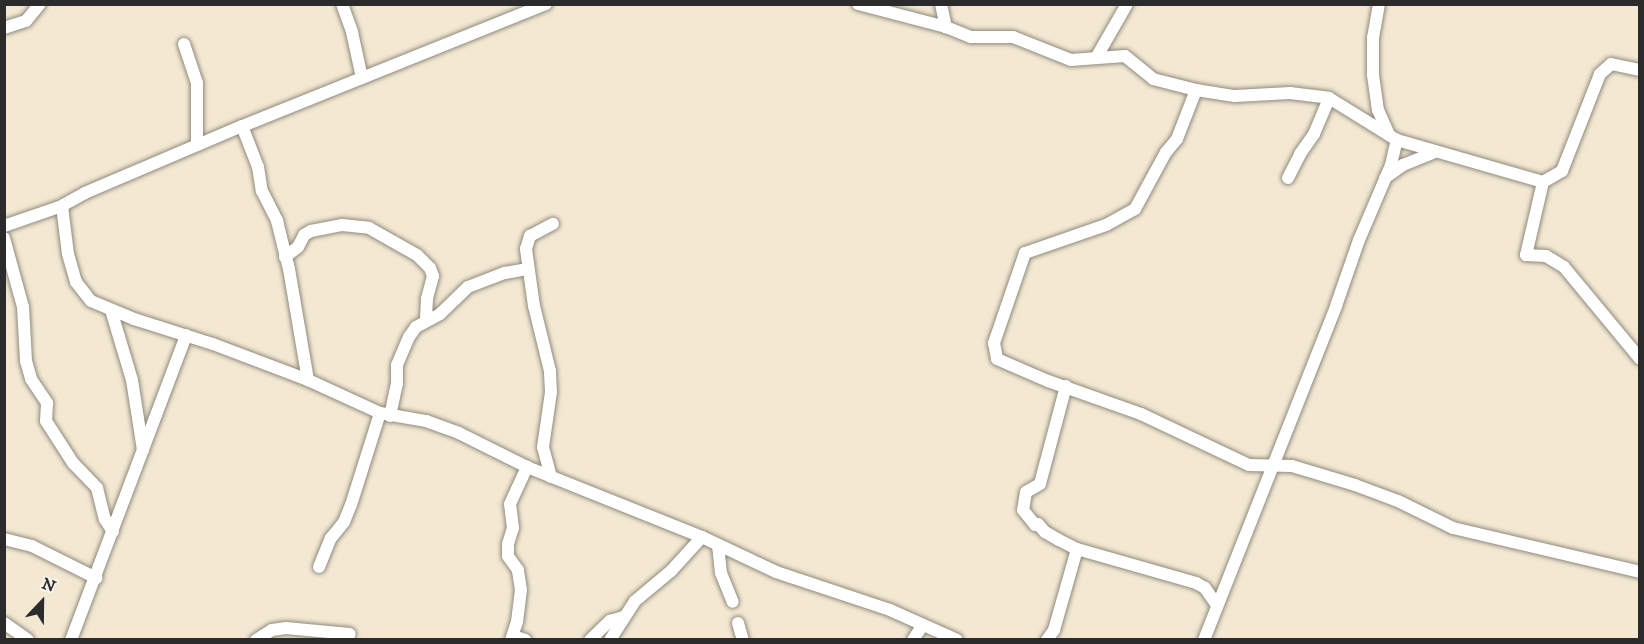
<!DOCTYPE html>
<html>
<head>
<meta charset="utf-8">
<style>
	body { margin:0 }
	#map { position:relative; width:1644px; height:644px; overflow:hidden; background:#f3e8d2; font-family:"IM FELL DW Pica",serif }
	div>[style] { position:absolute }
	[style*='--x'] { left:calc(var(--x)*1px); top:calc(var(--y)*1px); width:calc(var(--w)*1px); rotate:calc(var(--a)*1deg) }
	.roads { filter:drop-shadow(0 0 2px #8f8a7e) drop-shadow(0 0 2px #8f8a7e) }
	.minor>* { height:12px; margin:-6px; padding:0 6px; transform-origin:6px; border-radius:6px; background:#fff }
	span { translate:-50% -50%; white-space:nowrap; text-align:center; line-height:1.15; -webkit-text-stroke:5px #f7f3e8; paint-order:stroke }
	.frame { position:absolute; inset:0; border:6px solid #2b2b2b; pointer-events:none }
	.north { position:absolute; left:12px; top:572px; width:60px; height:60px; -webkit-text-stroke:4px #f7f3e8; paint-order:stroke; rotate:22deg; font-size:16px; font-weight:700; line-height:24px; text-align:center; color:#2b2b2b }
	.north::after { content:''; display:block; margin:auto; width:21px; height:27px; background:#2b2b2b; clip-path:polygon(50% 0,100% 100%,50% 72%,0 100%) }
</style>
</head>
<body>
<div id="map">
	<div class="roads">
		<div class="minor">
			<i style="--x:342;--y:4;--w:30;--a:70"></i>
			<i style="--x:352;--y:32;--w:47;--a:77.7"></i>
			<i style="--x:546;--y:4;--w:328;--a:158.1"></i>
			<i style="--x:242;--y:126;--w:171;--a:156.9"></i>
			<i style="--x:85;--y:193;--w:26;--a:151"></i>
			<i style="--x:62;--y:206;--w:48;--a:82.9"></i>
			<i style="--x:68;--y:254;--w:29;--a:74"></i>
			<i style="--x:76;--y:282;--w:24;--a:52"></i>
			<i style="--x:91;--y:301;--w:47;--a:22.7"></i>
			<i style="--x:134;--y:319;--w:83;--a:17.6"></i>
			<i style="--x:213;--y:344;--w:102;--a:20.8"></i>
			<i style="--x:308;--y:380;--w:79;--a:24.6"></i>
			<i style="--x:380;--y:413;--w:47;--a:9.9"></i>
			<i style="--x:426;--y:421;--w:35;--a:20"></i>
			<i style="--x:459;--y:433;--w:76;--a:26.6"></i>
			<i style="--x:527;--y:467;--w:188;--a:21.8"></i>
			<i style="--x:702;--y:537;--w:82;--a:25.3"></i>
			<i style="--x:776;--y:572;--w:120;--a:18.4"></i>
			<i style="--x:890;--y:610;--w:73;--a:24.1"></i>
			<i style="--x:858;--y:4;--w:91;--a:14.6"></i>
			<i style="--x:946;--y:27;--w:27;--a:22"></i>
			<i style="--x:971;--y:37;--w:42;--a:0"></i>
			<i style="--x:1013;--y:37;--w:62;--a:21.6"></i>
			<i style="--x:1071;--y:60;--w:54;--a:-4.2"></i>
			<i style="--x:1125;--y:56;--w:36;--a:39"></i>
			<i style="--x:1153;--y:79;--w:44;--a:14.3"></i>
			<i style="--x:1196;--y:90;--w:39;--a:9"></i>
			<i style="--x:1235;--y:96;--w:55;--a:-3.1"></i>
			<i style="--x:1290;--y:93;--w:39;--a:7"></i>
			<i style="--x:1329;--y:98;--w:80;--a:31.7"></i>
			<i style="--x:1397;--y:140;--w:152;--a:16"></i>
			<i style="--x:1543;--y:182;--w:22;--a:-30"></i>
			<i style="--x:1562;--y:171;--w:104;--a:-68.6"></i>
			<i style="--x:1600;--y:74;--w:15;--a:-42"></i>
			<i style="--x:1611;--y:64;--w:30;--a:12"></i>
			<i style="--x:941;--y:4;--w:24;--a:78"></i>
			<i style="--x:1379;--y:4;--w:34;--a:100"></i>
			<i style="--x:1373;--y:37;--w:38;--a:90"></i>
			<i style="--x:1373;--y:75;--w:35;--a:82"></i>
			<i style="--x:1378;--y:110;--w:27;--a:66"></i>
			<i style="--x:4;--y:28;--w:23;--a:-18"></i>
			<i style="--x:26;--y:21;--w:22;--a:-51"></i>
			<i style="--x:184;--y:44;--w:41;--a:71.6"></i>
			<i style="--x:197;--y:83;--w:62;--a:90"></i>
			<i style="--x:1096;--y:58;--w:62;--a:-60.1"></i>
			<i style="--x:1196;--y:90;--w:53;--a:111.2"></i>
			<i style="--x:1177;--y:139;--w:17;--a:130"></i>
			<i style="--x:1166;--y:152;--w:65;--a:118.5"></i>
			<i style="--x:1135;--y:209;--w:33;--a:151"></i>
			<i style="--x:1106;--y:225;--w:86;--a:160.9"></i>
			<i style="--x:1025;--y:253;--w:95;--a:109"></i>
			<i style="--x:994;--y:343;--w:16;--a:79"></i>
			<i style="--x:997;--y:359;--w:56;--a:23.3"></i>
			<i style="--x:1048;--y:381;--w:99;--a:19.5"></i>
			<i style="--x:1141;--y:414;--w:119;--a:25.3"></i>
			<i style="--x:1249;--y:465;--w:43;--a:1.3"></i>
			<i style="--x:1292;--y:466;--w:66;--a:16.8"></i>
			<i style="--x:1355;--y:485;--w:46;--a:20.4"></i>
			<i style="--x:1398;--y:501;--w:61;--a:26.1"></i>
			<i style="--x:1453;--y:528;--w:192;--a:13.2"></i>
			<i style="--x:242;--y:126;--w:44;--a:68.7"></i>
			<i style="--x:258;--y:167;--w:24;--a:81"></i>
			<i style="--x:262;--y:191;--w:34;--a:63"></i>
			<i style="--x:277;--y:221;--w:49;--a:76"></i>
			<i style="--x:289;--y:269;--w:113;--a:80.3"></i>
			<i style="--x:1288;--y:178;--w:27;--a:-63"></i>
			<i style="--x:1300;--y:154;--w:24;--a:-55"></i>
			<i style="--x:1314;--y:134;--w:39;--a:-67"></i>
			<i style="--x:1385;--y:178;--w:22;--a:-36"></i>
			<i style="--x:1403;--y:165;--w:32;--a:-22"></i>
			<i style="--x:1543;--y:182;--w:75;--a:103.1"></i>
			<i style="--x:1526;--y:255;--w:20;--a:3"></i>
			<i style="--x:1546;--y:256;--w:21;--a:31"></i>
			<i style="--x:1564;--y:267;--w:119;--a:50.4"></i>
			<i style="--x:4;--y:226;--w:61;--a:-19"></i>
			<i style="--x:4;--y:238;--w:72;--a:74.6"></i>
			<i style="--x:23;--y:307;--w:54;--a:86.8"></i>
			<i style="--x:26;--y:361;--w:19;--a:74"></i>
			<i style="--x:31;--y:379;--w:29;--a:56"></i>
			<i style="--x:47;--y:403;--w:18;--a:93"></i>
			<i style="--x:46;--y:421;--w:50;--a:57.3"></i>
			<i style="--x:73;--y:463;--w:35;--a:46"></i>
			<i style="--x:97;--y:488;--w:32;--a:76"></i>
			<i style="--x:105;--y:519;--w:15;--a:58"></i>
			<i style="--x:285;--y:257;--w:16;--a:-38"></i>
			<i style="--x:298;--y:247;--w:13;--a:-63"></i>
			<i style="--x:304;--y:235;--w:8;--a:-30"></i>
			<i style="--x:311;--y:231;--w:32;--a:-11"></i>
			<i style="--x:342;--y:225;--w:27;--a:6"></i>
			<i style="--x:369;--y:228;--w:55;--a:29.4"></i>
			<i style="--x:417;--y:255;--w:18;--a:45"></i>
			<i style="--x:430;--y:268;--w:9;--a:69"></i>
			<i style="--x:433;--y:276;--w:24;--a:105"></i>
			<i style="--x:427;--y:299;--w:22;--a:93"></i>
			<i style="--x:111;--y:310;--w:73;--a:73.3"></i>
			<i style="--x:132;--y:380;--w:71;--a:81.1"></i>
			<i style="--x:1066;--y:386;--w:101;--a:104.9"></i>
			<i style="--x:1040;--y:484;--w:16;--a:150"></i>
			<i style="--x:1026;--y:492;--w:18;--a:99"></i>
			<i style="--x:1023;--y:510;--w:19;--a:51"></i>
			<i style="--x:1035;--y:525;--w:3;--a:-18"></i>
			<i style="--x:1038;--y:524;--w:11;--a:49"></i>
			<i style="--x:1045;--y:532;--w:16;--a:30"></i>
			<i style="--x:1059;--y:540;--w:20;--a:27"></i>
			<i style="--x:1077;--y:549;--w:124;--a:15.9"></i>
			<i style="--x:1196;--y:583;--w:10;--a:29"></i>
			<i style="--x:1205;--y:588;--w:21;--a:55"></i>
			<i style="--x:390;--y:416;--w:33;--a:-78"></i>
			<i style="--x:397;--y:384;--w:19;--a:-90"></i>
			<i style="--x:397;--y:365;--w:30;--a:-67"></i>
			<i style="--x:409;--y:337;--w:12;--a:-55"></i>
			<i style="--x:416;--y:327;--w:27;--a:-28"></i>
			<i style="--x:440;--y:314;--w:39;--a:-44"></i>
			<i style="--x:468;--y:287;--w:40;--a:-21"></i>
			<i style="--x:505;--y:273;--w:22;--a:-10"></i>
			<i style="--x:551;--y:477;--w:31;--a:-105"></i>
			<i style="--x:543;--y:447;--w:56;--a:-81.7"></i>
			<i style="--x:551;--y:392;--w:21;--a:-93"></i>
			<i style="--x:550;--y:371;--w:67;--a:-103.8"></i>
			<i style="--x:534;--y:306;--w:58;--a:-98"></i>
			<i style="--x:526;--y:249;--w:14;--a:-73"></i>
			<i style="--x:530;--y:236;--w:26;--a:-28"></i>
			<i style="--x:4;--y:539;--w:29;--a:14"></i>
			<i style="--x:32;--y:546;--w:72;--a:26.6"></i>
			<i style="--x:718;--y:545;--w:28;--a:84"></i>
			<i style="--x:721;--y:573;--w:31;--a:68"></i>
			<i style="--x:319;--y:567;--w:31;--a:-68"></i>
			<i style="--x:331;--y:538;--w:21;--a:-51"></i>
			<i style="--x:344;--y:522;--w:18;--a:-68"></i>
			<i style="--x:351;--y:505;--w:96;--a:-72.5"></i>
			<i style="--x:4;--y:623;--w:29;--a:35"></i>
			<i style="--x:738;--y:623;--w:18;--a:74"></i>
			<i style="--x:513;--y:636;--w:13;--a:18"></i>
			<i style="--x:71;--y:640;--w:326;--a:-69.3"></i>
			<i style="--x:256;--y:640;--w:19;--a:-32"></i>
			<i style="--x:272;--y:630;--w:14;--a:-8"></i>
			<i style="--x:286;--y:628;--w:64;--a:5.4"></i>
			<i style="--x:511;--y:640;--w:19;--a:-72"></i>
			<i style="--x:517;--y:622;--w:32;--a:-83"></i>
			<i style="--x:521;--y:590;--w:20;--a:-99"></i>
			<i style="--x:518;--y:570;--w:17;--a:-126"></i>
			<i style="--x:508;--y:556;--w:12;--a:-90"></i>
			<i style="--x:508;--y:544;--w:17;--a:-73"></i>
			<i style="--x:513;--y:528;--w:24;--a:-97"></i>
			<i style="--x:510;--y:504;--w:41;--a:-65.3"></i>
			<i style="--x:590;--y:640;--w:28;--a:-44"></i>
			<i style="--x:610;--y:621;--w:14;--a:-17"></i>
			<i style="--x:610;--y:640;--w:46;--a:-57.3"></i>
			<i style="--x:635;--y:601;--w:47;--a:-39.8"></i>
			<i style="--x:671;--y:571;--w:46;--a:-47.6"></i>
			<i style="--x:913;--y:640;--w:17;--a:-57"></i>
			<i style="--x:1047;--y:640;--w:12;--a:-55"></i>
			<i style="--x:1054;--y:630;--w:84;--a:-74.1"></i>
			<i style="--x:1204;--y:640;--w:359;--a:-68.4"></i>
			<i style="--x:1336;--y:306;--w:70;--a:-70.8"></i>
			<i style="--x:1359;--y:240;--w:82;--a:-66.9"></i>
			<i style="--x:1391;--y:165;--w:26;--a:-77"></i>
		</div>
	</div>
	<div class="frame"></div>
	<div class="north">N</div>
</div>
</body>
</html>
